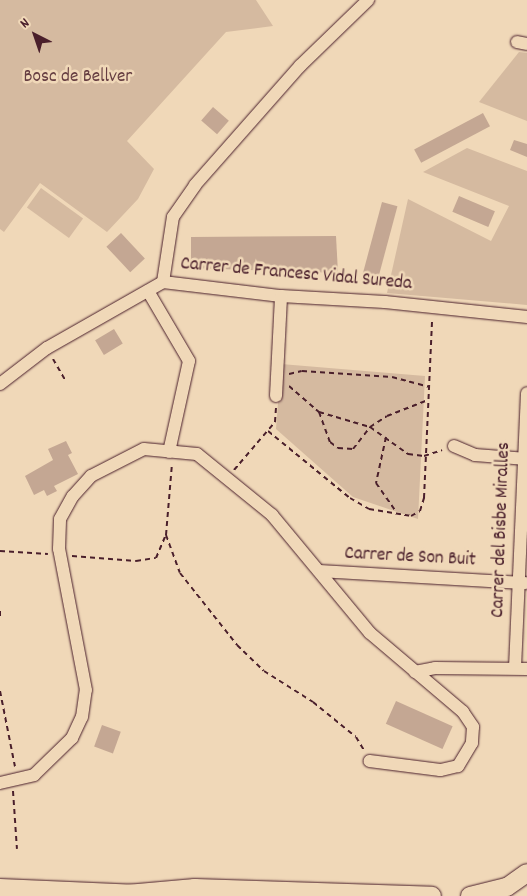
<!DOCTYPE html>
<html>
<head>
<meta charset="utf-8">
<style>
	body { margin:0 }
	#map { position:relative; width:527px; height:896px; overflow:hidden; background:#f0d8b8; font-family:Dekko,sans-serif }
	div>[style] { position:absolute }
	[style*='--x'] { left:calc(var(--x)*1px); top:calc(var(--y)*1px); width:calc(var(--w)*1px); rotate:calc(var(--a)*1deg) }
	.green>* { inset:0; background:#d5baa0; transform-origin:0 0 }
	.building>* { inset:0; background:#c4a793; transform-origin:0 0 }
	.path>* { height:2px; margin-top:-1px; transform-origin:0; background:repeating-linear-gradient(90deg,#4a1f2b 0 5px,transparent 0 9px) }
	.roads { filter:drop-shadow(0 0 1px #4a1f2b) drop-shadow(0 0 1px #4a1f2b) }
	.minor>* { height:12px; margin:-6px; padding:0 6px; transform-origin:6px; border-radius:6px; background:#f0d8b8 }
	.highway>* { height:18px; margin:-9px; padding:0 9px; transform-origin:9px; border-radius:9px; background:#f0d8b8 }
	span { translate:-50% -50%; white-space:nowrap; text-align:center; line-height:1.15; -webkit-text-stroke:5px #f0d8b8; paint-order:stroke }
	.park-label { font-size:19px; color:#663e42 }
	.street-label { font-size:19px; color:#4a1f2b }
	.north { position:absolute; left:10px; top:10px; width:50px; height:50px; -webkit-text-stroke:4px #f0d8b8; paint-order:stroke; rotate:319deg; font-size:14px; font-weight:700; line-height:20px; text-align:center; color:#4a1f2b }
	.north::after { content:''; display:block; margin:auto; width:18px; height:22px; background:#4a1f2b; clip-path:polygon(50% 0,100% 100%,50% 72%,0 100%) }
</style>
</head>
<body>
<div id="map">
	<div class="green">
		<i style="clip-path:polygon(0 0,256px 0,273px 26px,226px 32px,127px 141px,154px 169px,138px 199px,107px 232px,40px 183px,4px 232px,0 229px)"></i>
		<i style="clip-path:polygon(519px 52px,527px 53px,527px 121px,479px 102px)"></i>
		<i style="clip-path:polygon(467px 148px,527px 171px,527px 305px,387px 293px,408px 199px,491px 241px,509px 206px,423px 172px)"></i>
		<i style="left:41px;top:188px;width:52px;height:24px;rotate:36deg"></i>
		<i style="clip-path:polygon(281px 364px,425px 376px,418px 519px,353px 497px,276px 429px)"></i>
	</div>
	<div class="building">
		<i style="left:213px;top:107px;width:21px;height:18px;rotate:41deg"></i>
		<i style="left:483px;top:113px;width:15px;height:78px;rotate:62deg"></i>
		<i style="clip-path:polygon(514px 140px,527px 144px,527px 157px,510px 150px)"></i>
		<i style="left:459px;top:196px;width:39px;height:17px;rotate:23deg"></i>
		<i style="left:382px;top:202px;width:16px;height:80px;rotate:15deg"></i>
		<i style="left:121px;top:233px;width:35px;height:20px;rotate:47deg"></i>
		<i style="clip-path:polygon(336px 236px,338px 273px,191px 268px,191px 237px)"></i>
		<i style="left:114px;top:329px;width:17px;height:22px;rotate:59deg"></i>
		<i style="clip-path:polygon(66px 441px,72px 453px,68px 455px,78px 474px,54px 486px,57px 491px,47px 496px,44px 490px,34px 495px,25px 476px,53px 460px,48px 449px)"></i>
		<i style="left:396px;top:701px;width:62px;height:25px;rotate:24deg"></i>
		<i style="left:102px;top:725px;width:20px;height:23px;rotate:20deg"></i>
	</div>
	<div class="path">
		<i style="--x:53;--y:359;--w:24;--a:60"></i>
		<i style="--x:289;--y:374;--w:13;--a:-13"></i>
		<i style="--x:302;--y:371;--w:90;--a:3.8"></i>
		<i style="--x:392;--y:377;--w:38;--a:15"></i>
		<i style="--x:289;--y:386;--w:40;--a:41"></i>
		<i style="--x:319;--y:412;--w:53;--a:16.4"></i>
		<i style="--x:370;--y:427;--w:47;--a:35.4"></i>
		<i style="--x:408;--y:454;--w:16;--a:7"></i>
		<i style="--x:424;--y:456;--w:19;--a:-18"></i>
		<i style="--x:319;--y:412;--w:32;--a:70"></i>
		<i style="--x:330;--y:442;--w:10;--a:37"></i>
		<i style="--x:338;--y:448;--w:15;--a:4"></i>
		<i style="--x:353;--y:449;--w:28;--a:-52"></i>
		<i style="--x:370;--y:427;--w:20;--a:-33"></i>
		<i style="--x:387;--y:416;--w:44;--a:-21.3"></i>
		<i style="--x:268;--y:431;--w:106;--a:39.3"></i>
		<i style="--x:350;--y:498;--w:22;--a:30"></i>
		<i style="--x:369;--y:509;--w:43;--a:9.5"></i>
		<i style="--x:411;--y:516;--w:10;--a:-29"></i>
		<i style="--x:420;--y:511;--w:14;--a:-73"></i>
		<i style="--x:424;--y:498;--w:179;--a:-87.4"></i>
		<i style="--x:386;--y:437;--w:47;--a:102.3"></i>
		<i style="--x:376;--y:483;--w:35;--a:55"></i>
		<i style="--x:234;--y:470;--w:63;--a:-49.5"></i>
		<i style="--x:275;--y:422;--w:14;--a:-86"></i>
		<i style="--x:166;--y:535;--w:40;--a:69.8"></i>
		<i style="--x:180;--y:573;--w:92;--a:51.6"></i>
		<i style="--x:237;--y:645;--w:37;--a:44"></i>
		<i style="--x:264;--y:671;--w:58;--a:32.3"></i>
		<i style="--x:313;--y:702;--w:55;--a:39.1"></i>
		<i style="--x:356;--y:737;--w:17;--a:59"></i>
		<i style="--x:0;--y:551;--w:48;--a:3.6"></i>
		<i style="--x:72;--y:556;--w:64;--a:4.5"></i>
		<i style="--x:136;--y:561;--w:20;--a:-9"></i>
		<i style="--x:156;--y:558;--w:25;--a:-67"></i>
		<i style="--x:166;--y:535;--w:71;--a:-85.2"></i>
		<i style="--x:0;--y:611;--w:5;--a:90"></i>
		<i style="--x:0;--y:691;--w:77;--a:78.8"></i>
		<i style="--x:13;--y:791;--w:58;--a:86.1"></i>
	</div>
	<div class="roads">
		<div class="minor">
			<i style="--x:517;--y:42;--w:10;--a:11"></i>
			<i style="--x:163;--y:282;--w:66;--a:-81.3"></i>
			<i style="--x:173;--y:217;--w:39;--a:-55"></i>
			<i style="--x:195;--y:185;--w:159;--a:-48.6"></i>
			<i style="--x:300;--y:66;--w:95;--a:-44.1"></i>
			<i style="--x:148;--y:291;--w:81;--a:59.6"></i>
			<i style="--x:189;--y:361;--w:93;--a:102.4"></i>
			<i style="--x:0;--y:384;--w:59;--a:-37.5"></i>
			<i style="--x:47;--y:348;--w:133;--a:-29.6"></i>
			<i style="--x:163;--y:282;--w:119;--a:6.8"></i>
			<i style="--x:281;--y:296;--w:104;--a:3.3"></i>
			<i style="--x:385;--y:302;--w:143;--a:6"></i>
			<i style="--x:276;--y:396;--w:100;--a:-87.1"></i>
			<i style="--x:454;--y:446;--w:23;--a:23"></i>
			<i style="--x:475;--y:455;--w:52;--a:4.4"></i>
			<i style="--x:321;--y:571;--w:205;--a:3.4"></i>
			<i style="--x:515;--y:668;--w:275;--a:-87.5"></i>
			<i style="--x:415;--y:672;--w:20;--a:-11"></i>
			<i style="--x:435;--y:668;--w:92;--a:0.6"></i>
			<i style="--x:0;--y:783;--w:35;--a:-13"></i>
			<i style="--x:34;--y:775;--w:53;--a:-44.2"></i>
			<i style="--x:72;--y:738;--w:23;--a:-65"></i>
			<i style="--x:82;--y:717;--w:27;--a:-82"></i>
			<i style="--x:86;--y:690;--w:144;--a:-100.8"></i>
			<i style="--x:59;--y:549;--w:30;--a:-88"></i>
			<i style="--x:60;--y:519;--w:26;--a:-61"></i>
			<i style="--x:73;--y:496;--w:27;--a:-48"></i>
			<i style="--x:91;--y:476;--w:59;--a:-27"></i>
			<i style="--x:144;--y:449;--w:53;--a:5.4"></i>
			<i style="--x:197;--y:454;--w:97;--a:39.1"></i>
			<i style="--x:272;--y:515;--w:153;--a:50.3"></i>
			<i style="--x:370;--y:633;--w:122;--a:40.3"></i>
			<i style="--x:463;--y:712;--w:18;--a:56"></i>
			<i style="--x:473;--y:727;--w:16;--a:94"></i>
			<i style="--x:472;--y:743;--w:27;--a:121"></i>
			<i style="--x:458;--y:766;--w:18;--a:167"></i>
			<i style="--x:440;--y:770;--w:71;--a:-172.7"></i>
		</div>
		<div class="highway">
			<i style="--x:0;--y:888;--w:139;--a:2.5"></i>
			<i style="--x:127;--y:894;--w:68;--a:-5"></i>
			<i style="--x:195;--y:888;--w:237;--a:1.9"></i>
			<i style="--x:470;--y:896;--w:38;--a:-14"></i>
			<i style="--x:507;--y:887;--w:24;--a:-35"></i>
		</div>
	</div>
	<div class="park-label">
		<span style="left:78px;top:78px">Bosc de Bellver</span>
	</div>
	<div class="street-label">
		<span style="left:296px;top:275px;rotate:5deg">Carrer de Francesc Vidal Sureda</span>
		<span style="left:502px;top:530px;rotate:-88deg">Carrer del Bisbe Miralles</span>
		<span style="left:410px;top:558px;rotate:3deg">Carrer de Son Buit</span>
	</div>
	<div class="north">N</div>
</div>
</body>
</html>
